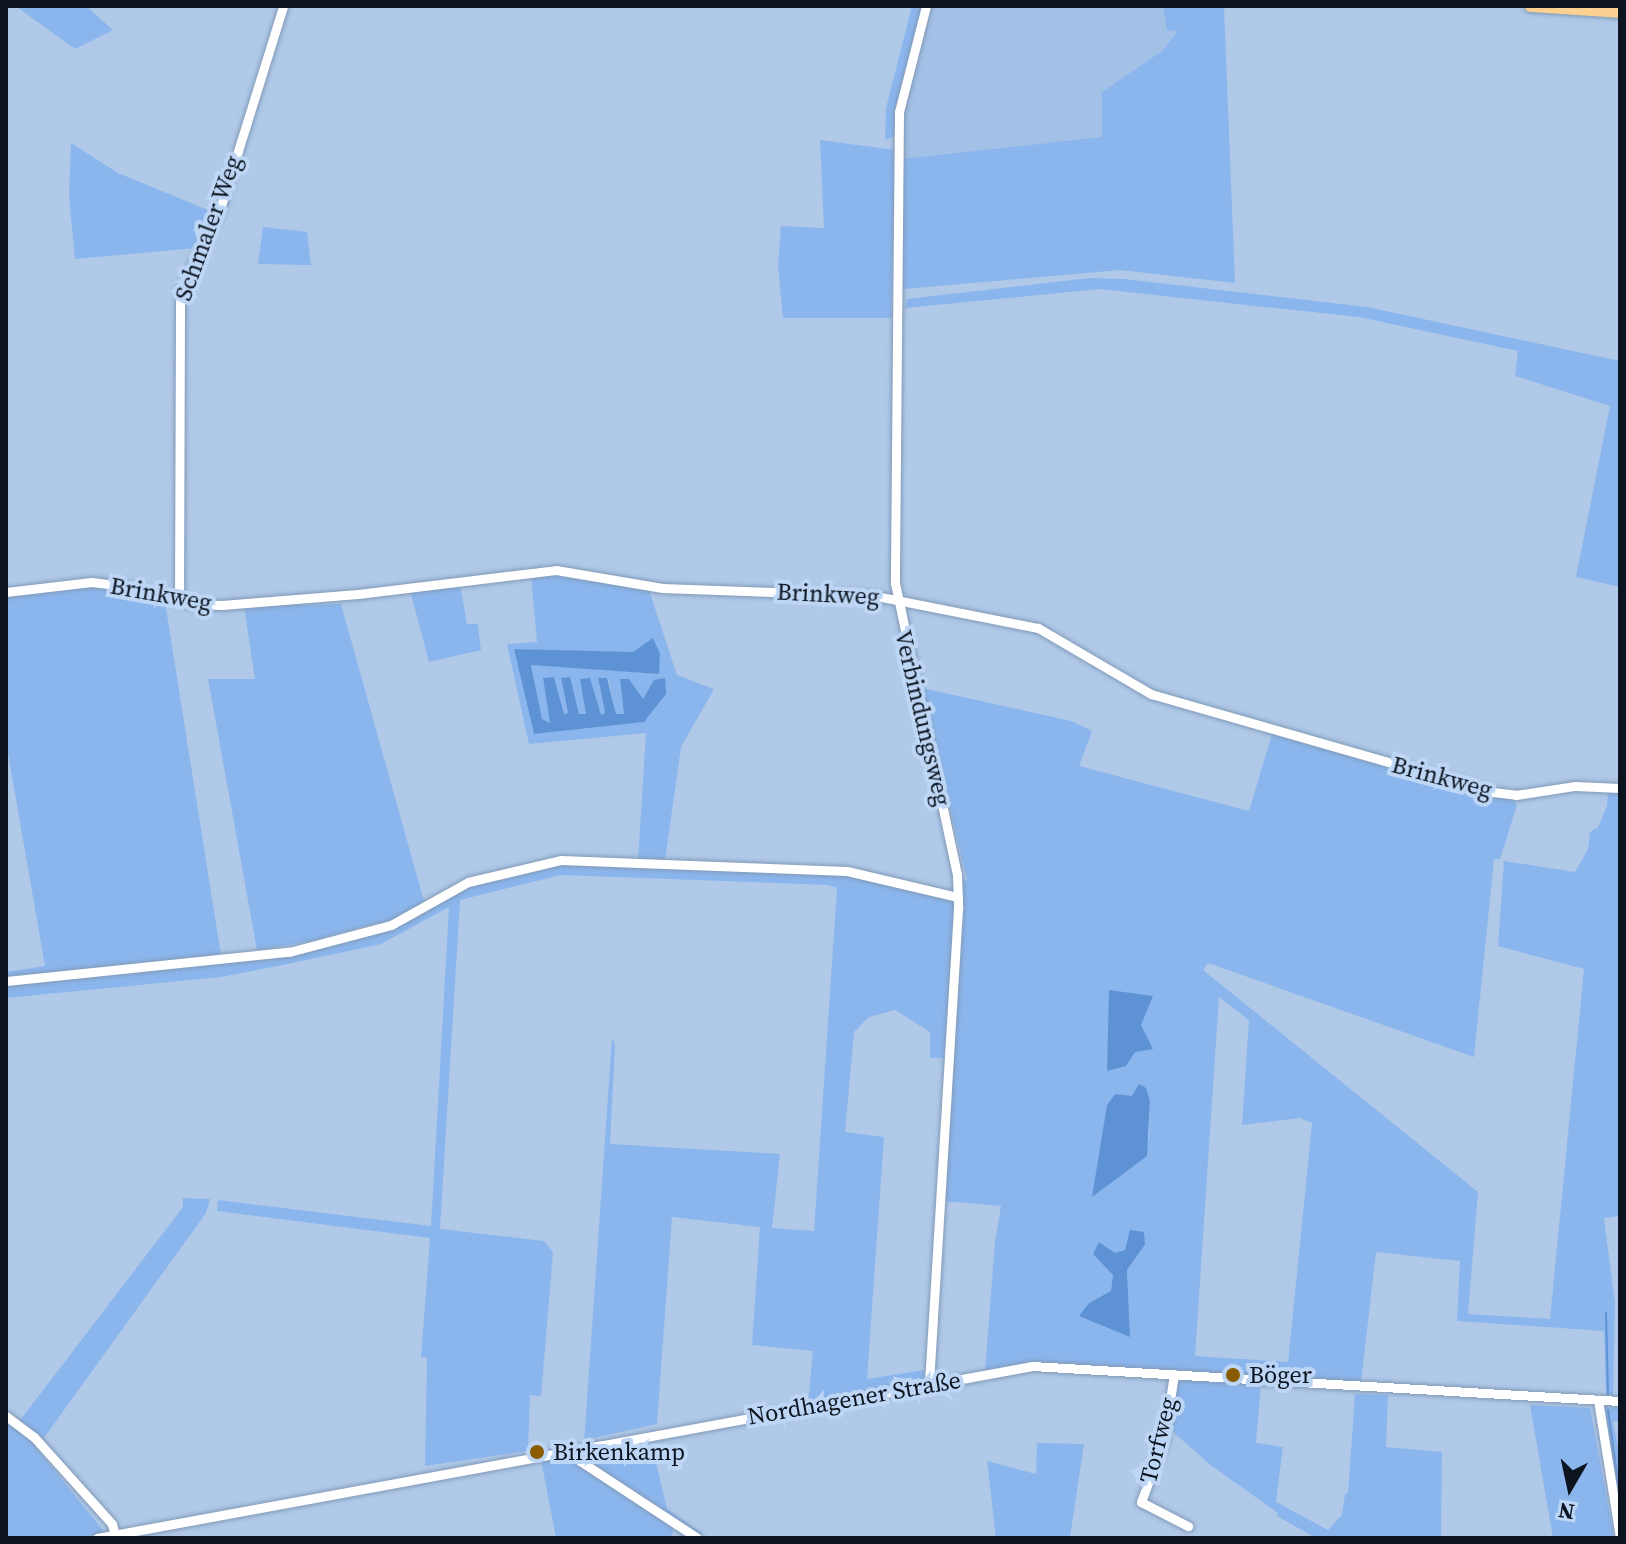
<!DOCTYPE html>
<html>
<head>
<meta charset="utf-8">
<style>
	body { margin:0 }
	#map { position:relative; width:1626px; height:1544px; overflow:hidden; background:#b0c9e8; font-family:"Source Serif 4",serif }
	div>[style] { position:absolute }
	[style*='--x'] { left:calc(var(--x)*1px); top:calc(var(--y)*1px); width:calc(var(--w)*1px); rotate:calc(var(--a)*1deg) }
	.built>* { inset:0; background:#a3c0e6 }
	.green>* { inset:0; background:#8bb6ed }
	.water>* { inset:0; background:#5d92d5 }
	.stream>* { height:2px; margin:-1px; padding:0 1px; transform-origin:1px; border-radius:1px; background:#5d92d5 }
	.roads { filter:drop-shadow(0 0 2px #829ab8) drop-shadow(0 0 2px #829ab8) }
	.minor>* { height:9px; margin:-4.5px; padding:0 4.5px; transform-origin:4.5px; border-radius:4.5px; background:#fff }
	.major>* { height:11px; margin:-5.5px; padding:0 5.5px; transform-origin:5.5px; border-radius:5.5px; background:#fbd192 }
	.dots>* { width:22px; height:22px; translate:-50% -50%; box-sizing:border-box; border:4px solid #bdd6f5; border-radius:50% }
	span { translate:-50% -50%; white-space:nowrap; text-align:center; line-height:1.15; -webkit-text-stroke:8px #bdd6f5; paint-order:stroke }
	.street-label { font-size:24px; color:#0b141f }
	.poi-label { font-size:24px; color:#0b141f }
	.left { translate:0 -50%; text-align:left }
	.frame { position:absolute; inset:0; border:8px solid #0b141f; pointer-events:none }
	.north { position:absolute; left:1530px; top:1448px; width:80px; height:80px; -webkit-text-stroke:6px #bdd6f5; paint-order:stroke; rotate:189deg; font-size:22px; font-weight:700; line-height:32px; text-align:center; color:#0b141f }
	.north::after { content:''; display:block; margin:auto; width:28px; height:36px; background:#0b141f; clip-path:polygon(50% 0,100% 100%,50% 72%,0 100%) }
</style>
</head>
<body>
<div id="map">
	<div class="built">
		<i style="clip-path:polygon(929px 6px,1157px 6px,1163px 7px,1179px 30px,1162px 51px,1102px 92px,1103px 137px,901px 159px,901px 114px)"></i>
	</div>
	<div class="green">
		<i style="clip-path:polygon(86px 6px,113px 30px,75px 49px,17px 7px)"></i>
		<i style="clip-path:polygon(912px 6px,923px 6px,896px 136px,885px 140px,886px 108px)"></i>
		<i style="clip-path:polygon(1157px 6px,1224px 6px,1235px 283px,1120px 270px,904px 289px,901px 285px,901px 159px,1102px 137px,1102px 92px,1162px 51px,1178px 31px,1167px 30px,1163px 7px)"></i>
		<i style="clip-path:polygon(820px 140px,895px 150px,891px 318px,783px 318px,778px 265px,781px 226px,824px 228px)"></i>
		<i style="clip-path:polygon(71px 143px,118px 173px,213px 212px,197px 248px,75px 259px,69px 196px)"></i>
		<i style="clip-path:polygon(263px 227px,307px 232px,311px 265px,258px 264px)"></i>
		<i style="clip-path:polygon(1089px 278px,1124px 279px,1367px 307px,1620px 361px,1620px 587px,1576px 577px,1610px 406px,1515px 376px,1518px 351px,1359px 317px,1099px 289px,905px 308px,907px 299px)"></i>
		<i style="clip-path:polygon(evenodd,563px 574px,649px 590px,677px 675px,714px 689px,681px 747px,665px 861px,638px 860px,646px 733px,529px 744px,507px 644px,537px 642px,531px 575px,563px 574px,514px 649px,660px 654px,658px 674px,531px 664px,542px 720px,551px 723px,543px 679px,554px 678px,564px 714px,568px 713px,561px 678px,570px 678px,579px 714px,586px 715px,581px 679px,590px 679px,600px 715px,605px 714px,598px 679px,608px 678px,616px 714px,624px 714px,620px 680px,643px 699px,644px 722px,534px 734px,514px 649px)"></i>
		<i style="clip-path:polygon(460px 584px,467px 624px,478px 624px,481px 650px,429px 662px,410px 590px)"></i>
		<i style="clip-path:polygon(91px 586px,114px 587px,165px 602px,221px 955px,6px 978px,6px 972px,45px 966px,6px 742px,6px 597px)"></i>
		<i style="clip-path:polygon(341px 604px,425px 905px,379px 927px,377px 923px,311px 941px,257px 950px,208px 679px,255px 679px,244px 606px)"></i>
		<i style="clip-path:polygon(evenodd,922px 688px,1071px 721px,1092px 731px,1079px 766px,1249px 811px,1272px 734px,1513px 800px,1517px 805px,1500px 859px,1494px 859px,1474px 1057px,1208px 963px,1203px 970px,1478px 1192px,1468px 1314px,1550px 1319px,1584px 969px,1498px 946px,1504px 861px,1575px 872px,1588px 849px,1590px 832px,1598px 827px,1607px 806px,1608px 790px,1620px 790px,1620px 1216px,1604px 1218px,1615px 1303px,1613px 1398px,1606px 1398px,1604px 1331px,1457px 1321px,1460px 1261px,1376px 1252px,1361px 1382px,1037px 1362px,985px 1371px,995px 1242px,1001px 1206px,942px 1201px,947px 1177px,944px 1176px,963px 905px,962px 879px,967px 880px,922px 688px,1219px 997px,1249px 1020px,1242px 1125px,1300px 1118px,1312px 1123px,1288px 1362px,1195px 1356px,1219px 997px,922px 688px,1115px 1094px,1150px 1101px,1149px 1139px,1093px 1196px,1107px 1106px,1115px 1094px,922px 688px,1100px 1242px,1115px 1254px,1145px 1246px,1127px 1270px,1130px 1337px,1089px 1303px,1111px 1291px,1113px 1275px,1100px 1242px)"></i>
		<i style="clip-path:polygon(561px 862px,844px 874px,954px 899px,956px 917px,944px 1058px,930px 1058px,930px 1032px,895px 1010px,869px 1017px,854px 1032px,845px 1132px,884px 1137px,867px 1379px,924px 1370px,924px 1383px,808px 1403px,813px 1351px,752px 1345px,760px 1227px,672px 1217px,657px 1424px,589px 1439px,584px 1443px,612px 1038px,615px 1045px,610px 1144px,780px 1154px,772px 1228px,814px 1231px,837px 888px,828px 885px,561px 875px,460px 900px,440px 1229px,544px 1241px,553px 1252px,541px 1396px,530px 1395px,528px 1451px,425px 1466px,427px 1357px,421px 1358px,430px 1238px,217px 1211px,218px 1200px,431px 1226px,449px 907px,381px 944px,283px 965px,221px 977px,6px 998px,6px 984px,278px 956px,371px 933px,405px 924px,469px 885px)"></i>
		<i style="clip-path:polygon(183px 1198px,210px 1199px,206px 1213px,41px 1442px,18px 1423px,183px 1207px)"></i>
		<i style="clip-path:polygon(1177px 1378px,1261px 1384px,1256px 1443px,1283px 1447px,1276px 1502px,1328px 1530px,1342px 1515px,1345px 1494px,1348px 1493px,1355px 1394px,1388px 1395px,1386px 1447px,1442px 1452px,1441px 1538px,1316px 1538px,1277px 1516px,1278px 1513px,1213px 1467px,1173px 1432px,1169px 1423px)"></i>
		<i style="clip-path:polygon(1530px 1405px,1590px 1408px,1614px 1538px,1553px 1538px)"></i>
		<i style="clip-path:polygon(1605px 1407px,1620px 1408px,1620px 1421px,1613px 1422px,1620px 1456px,1620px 1518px,1600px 1413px)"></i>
		<i style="clip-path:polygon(6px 1422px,30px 1440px,105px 1533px,77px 1538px,6px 1538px)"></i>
		<i style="clip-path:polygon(1037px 1443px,1084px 1444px,1070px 1538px,996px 1538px,987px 1461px,1036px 1474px)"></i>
		<i style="clip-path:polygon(652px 1446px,667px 1509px,702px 1533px,700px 1537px,589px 1463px,589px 1454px)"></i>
		<i style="clip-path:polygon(562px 1457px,574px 1460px,673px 1528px,672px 1538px,556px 1538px,541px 1460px,562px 1460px)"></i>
	</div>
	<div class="water">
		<i style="clip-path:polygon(653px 638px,660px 654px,659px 674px,531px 665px,542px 719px,550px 723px,543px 678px,554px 677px,564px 714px,568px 713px,561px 678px,570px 677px,579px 714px,586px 714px,580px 679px,590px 678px,601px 715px,605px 713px,598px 678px,607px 678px,616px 714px,624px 714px,620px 679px,629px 679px,643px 699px,654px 680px,665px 678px,666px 694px,644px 722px,534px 734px,514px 649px,633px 652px)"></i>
		<i style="clip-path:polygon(1109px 990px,1153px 996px,1141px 1025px,1153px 1049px,1135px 1052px,1126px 1066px,1107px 1071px)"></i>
		<i style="clip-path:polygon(1139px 1084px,1146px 1088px,1150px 1101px,1147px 1156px,1092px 1197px,1107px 1105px,1115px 1094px,1132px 1096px)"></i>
		<i style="clip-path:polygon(1130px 1230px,1144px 1232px,1145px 1245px,1127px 1270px,1130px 1337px,1079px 1316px,1089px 1303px,1111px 1291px,1113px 1275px,1093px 1254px,1099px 1242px,1115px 1253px,1125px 1250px)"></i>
	</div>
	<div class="stream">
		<i style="--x:1606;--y:1313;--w:82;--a:88.6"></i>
		<i style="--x:1608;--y:1410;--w:89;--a:82.2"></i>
	</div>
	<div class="roads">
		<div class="minor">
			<i style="--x:926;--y:6;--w:109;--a:104.3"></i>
			<i style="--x:899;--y:112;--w:471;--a:90.5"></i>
			<i style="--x:895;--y:583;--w:298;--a:78"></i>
			<i style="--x:957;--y:874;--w:35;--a:88"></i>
			<i style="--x:958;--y:909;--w:476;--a:93.5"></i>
			<i style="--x:6;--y:592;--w:86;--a:-6.7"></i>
			<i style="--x:91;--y:582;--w:42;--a:6.8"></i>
			<i style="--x:133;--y:587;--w:60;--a:16.3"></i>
			<i style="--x:191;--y:604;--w:31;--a:2"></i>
			<i style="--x:222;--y:605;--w:136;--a:-4.6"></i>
			<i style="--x:358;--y:594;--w:199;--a:-6.9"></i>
			<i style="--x:556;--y:570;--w:108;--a:9.6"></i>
			<i style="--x:662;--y:588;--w:214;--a:2.1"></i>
			<i style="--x:876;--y:596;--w:165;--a:11.2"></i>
			<i style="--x:1038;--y:628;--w:131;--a:30.3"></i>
			<i style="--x:1151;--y:694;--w:356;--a:16"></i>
			<i style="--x:1493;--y:792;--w:23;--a:7"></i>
			<i style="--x:1516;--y:795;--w:60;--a:-8.7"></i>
			<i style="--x:1575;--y:786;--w:45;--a:2.5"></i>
			<i style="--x:179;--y:601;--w:310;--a:-89.8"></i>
			<i style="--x:180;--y:291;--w:88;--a:-63.7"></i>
			<i style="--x:219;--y:212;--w:216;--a:-72.7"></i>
			<i style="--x:6;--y:981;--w:284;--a:-5.9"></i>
			<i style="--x:289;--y:952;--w:106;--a:-14.8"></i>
			<i style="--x:391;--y:925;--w:88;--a:-29.2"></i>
			<i style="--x:468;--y:882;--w:96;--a:-13.3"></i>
			<i style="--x:561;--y:860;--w:286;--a:2.2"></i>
			<i style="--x:847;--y:871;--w:114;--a:13.2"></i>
			<i style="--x:1174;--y:1374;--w:67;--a:98.6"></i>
			<i style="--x:1164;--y:1440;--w:66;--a:110.4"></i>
			<i style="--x:1141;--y:1502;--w:53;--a:27.1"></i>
			<i style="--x:1598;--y:1400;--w:140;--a:80.9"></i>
			<i style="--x:6;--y:1416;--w:35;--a:37"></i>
			<i style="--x:34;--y:1437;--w:117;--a:48.1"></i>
			<i style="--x:112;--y:1524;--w:11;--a:75"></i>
			<i style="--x:573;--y:1450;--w:13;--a:58"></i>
			<i style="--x:580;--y:1461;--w:140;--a:33.3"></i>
			<i style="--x:97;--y:1538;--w:951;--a:-10.42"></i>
			<i style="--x:1032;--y:1366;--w:589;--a:3.41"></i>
		</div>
		<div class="major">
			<i style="--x:1530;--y:6;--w:90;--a:3.8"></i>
		</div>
	</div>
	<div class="dots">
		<i style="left:1233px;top:1375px;background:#8a5b00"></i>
		<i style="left:537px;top:1452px;background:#8a5b00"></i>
	</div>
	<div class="street-label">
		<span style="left:208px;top:228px;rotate:-70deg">Schmaler Weg</span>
		<span style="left:161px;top:594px;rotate:10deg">Brinkweg</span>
		<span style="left:828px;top:594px;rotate:3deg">Brinkweg</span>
		<span style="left:923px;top:718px;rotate:77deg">Verbindungsweg</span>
		<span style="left:1442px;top:777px;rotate:15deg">Brinkweg</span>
		<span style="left:854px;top:1398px;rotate:-10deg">Nordhagener Straße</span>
		<span style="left:1158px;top:1440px;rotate:-76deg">Torfweg</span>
	</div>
	<div class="poi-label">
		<span class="left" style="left:1249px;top:1375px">Böger</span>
		<span class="left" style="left:553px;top:1452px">Birkenkamp</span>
	</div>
	<div class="frame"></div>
	<div class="north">N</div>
</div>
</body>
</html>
